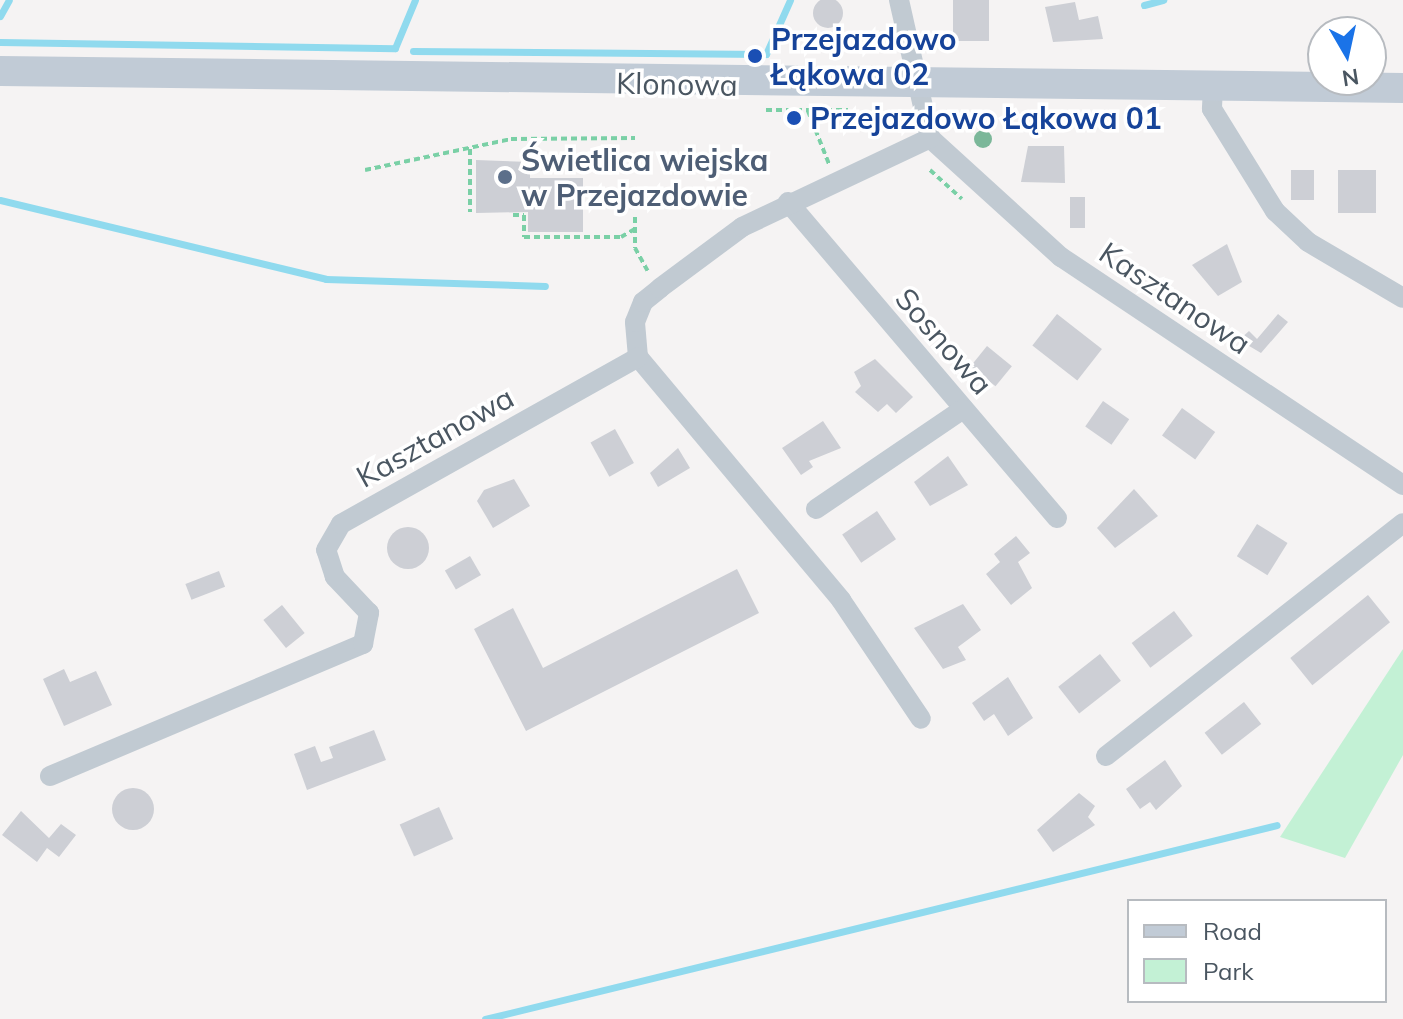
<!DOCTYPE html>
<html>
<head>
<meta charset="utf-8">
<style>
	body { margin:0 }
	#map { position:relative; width:1403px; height:1019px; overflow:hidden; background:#f5f3f3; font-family:Mulish,sans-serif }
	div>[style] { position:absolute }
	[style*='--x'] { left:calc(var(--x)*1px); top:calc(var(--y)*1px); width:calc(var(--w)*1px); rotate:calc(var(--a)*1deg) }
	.green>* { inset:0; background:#c3f1d5 }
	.stream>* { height:7px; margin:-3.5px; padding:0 3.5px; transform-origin:3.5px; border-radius:3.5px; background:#90daee }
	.building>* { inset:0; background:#cdcfd5; transform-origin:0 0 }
	.round { border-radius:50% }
	.path>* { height:4px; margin-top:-2px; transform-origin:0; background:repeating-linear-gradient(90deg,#7ad0a6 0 6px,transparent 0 10px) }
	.street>* { height:20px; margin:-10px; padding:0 10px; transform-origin:10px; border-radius:10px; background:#c1cad2 }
	.secondary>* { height:30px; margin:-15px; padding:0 15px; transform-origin:15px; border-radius:15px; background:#c1cbd6 }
	.trees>* { width:18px; height:18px; margin:-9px; border-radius:50%; background:#7bb799 }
	.dots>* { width:22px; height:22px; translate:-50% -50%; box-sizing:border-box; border:4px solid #fff; border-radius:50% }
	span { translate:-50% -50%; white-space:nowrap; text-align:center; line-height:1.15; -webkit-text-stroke:7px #fff; paint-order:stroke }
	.transit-label { font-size:30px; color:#164399; font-weight:700 }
	.left { translate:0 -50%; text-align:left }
	.street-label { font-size:30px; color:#4a5661 }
	.service-label { font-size:30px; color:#4e5e75; font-weight:700 }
	.legend { position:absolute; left:1127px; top:899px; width:260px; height:104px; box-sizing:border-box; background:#fff; border:2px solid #b7bbc0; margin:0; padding:10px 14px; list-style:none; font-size:24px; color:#4a5661 }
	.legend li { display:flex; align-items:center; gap:16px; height:40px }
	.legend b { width:40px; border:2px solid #b7bbc0 }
	.north { position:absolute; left:1307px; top:16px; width:80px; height:80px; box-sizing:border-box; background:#fff; border:2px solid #b7bbc0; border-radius:50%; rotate:171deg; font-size:22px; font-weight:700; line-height:32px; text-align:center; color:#4a5661 }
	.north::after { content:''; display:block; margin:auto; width:28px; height:36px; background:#1a73e8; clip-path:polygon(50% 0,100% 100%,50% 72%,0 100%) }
</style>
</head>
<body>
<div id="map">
	<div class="green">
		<i style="clip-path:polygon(1403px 649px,1403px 755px,1345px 858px,1280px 837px)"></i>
	</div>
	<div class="stream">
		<i style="--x:1144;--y:5;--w:20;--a:-15"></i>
		<i style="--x:0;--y:16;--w:18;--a:-61"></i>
		<i style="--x:0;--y:42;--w:395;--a:0.9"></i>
		<i style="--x:395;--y:48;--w:52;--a:-67.4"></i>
		<i style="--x:413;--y:51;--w:353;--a:0.5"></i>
		<i style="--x:766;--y:54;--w:59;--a:-66"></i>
		<i style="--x:0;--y:200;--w:335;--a:13.6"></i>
		<i style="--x:326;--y:279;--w:219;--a:1.8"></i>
		<i style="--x:485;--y:1019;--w:815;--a:-13.76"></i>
	</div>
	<div class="building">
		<i class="round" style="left:813px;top:-2px;width:30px;height:30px"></i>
		<i style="left:953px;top:0;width:36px;height:41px"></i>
		<i style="clip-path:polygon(1075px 2px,1079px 20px,1098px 16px,1103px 39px,1053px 42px,1045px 7px)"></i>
		<i style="clip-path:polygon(1028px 146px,1064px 146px,1065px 183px,1021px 182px)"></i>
		<i style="clip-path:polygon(476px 160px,530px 162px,530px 178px,583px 178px,583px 232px,528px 232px,528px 212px,476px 213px)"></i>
		<i style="left:1291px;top:170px;width:23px;height:30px"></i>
		<i style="left:1338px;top:170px;width:38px;height:43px"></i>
		<i style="left:1070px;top:197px;width:15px;height:31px"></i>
		<i style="clip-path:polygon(1227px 244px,1242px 282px,1218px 296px,1192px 265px)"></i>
		<i style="left:1057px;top:314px;width:57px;height:40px;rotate:38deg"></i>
		<i style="clip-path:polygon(1278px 314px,1288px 322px,1261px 353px,1239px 340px,1249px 331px,1257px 339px)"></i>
		<i style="left:987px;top:346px;width:32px;height:26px;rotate:39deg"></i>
		<i style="clip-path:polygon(875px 359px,913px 397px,896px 413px,887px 404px,878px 412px,855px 392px,861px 386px,854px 372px)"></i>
		<i style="left:1103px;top:401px;width:32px;height:31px;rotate:35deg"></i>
		<i style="left:1182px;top:408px;width:41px;height:34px;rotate:36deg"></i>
		<i style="clip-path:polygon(823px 421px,841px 448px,809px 461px,813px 467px,801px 475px,782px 448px)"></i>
		<i style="left:615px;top:429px;width:39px;height:28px;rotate:61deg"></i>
		<i style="clip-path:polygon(678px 448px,690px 468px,658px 487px,650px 473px)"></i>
		<i style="clip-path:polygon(948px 456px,968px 485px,930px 506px,914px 482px)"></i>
		<i style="clip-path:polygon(514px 479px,530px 506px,493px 528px,477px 501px,484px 490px)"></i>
		<i style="clip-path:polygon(1134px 489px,1158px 516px,1115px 548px,1097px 528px)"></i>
		<i style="left:877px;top:511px;width:34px;height:42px;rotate:56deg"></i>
		<i style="left:1257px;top:524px;width:36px;height:38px;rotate:32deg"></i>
		<i class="round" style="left:387px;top:527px;width:42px;height:42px"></i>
		<i style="clip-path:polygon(1016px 536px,1030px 553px,1018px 562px,1032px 588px,1011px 605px,986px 574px,1000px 562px,994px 554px)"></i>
		<i style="left:470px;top:556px;width:22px;height:29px;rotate:60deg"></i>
		<i style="clip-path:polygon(737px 569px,759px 613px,526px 731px,474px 629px,513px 608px,543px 668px)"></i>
		<i style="left:219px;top:571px;width:17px;height:36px;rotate:69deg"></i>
		<i style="left:1368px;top:595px;width:35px;height:100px;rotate:51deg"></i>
		<i style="clip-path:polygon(963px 604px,981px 630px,958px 647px,966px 660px,943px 669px,914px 628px)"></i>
		<i style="left:282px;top:605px;width:36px;height:24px;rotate:51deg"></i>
		<i style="left:1174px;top:611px;width:31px;height:53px;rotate:53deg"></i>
		<i style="left:1100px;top:654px;width:34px;height:53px;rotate:52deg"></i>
		<i style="clip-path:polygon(64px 669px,70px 682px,96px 671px,112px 705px,64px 726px,43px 679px)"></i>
		<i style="clip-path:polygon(1008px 677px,1033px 718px,1008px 736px,994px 714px,984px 721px,972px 703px)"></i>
		<i style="left:1244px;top:702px;width:28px;height:50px;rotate:52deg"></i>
		<i style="clip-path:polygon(374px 730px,386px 760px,307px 790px,294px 754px,315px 746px,321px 762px,333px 758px,329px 747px)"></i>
		<i style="clip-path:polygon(1165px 760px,1182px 786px,1156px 810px,1150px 802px,1140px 809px,1126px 789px)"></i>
		<i class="round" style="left:112px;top:788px;width:42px;height:42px"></i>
		<i style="clip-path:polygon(1079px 793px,1095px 806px,1088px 817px,1095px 825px,1053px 852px,1037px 830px)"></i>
		<i style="left:439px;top:807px;width:35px;height:43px;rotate:66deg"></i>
		<i style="clip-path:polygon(21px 811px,49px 838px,61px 824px,76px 835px,59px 857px,47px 848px,37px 862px,2px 835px)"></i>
	</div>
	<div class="path">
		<i style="--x:766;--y:110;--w:82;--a:0"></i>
		<i style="--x:808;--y:111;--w:57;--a:68.4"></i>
		<i style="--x:470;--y:149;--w:63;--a:90"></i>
		<i style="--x:365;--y:170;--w:149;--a:-12"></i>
		<i style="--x:511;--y:139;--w:124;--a:-0.5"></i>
		<i style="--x:930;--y:170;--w:43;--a:42.2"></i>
		<i style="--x:513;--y:215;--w:11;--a:0"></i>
		<i style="--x:524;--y:215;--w:22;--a:90"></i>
		<i style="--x:524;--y:237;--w:97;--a:0"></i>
		<i style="--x:621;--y:237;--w:16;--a:-30"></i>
		<i style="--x:635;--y:217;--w:31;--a:90"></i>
		<i style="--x:635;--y:248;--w:26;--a:61"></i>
	</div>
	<div class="street">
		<i style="--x:899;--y:0;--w:141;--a:77.3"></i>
		<i style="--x:930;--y:138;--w:177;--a:42.3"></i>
		<i style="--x:1061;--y:257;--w:411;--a:33.7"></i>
		<i style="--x:1213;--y:88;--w:21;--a:93"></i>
		<i style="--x:1212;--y:109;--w:120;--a:58.3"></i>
		<i style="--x:1275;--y:211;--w:45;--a:43.2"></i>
		<i style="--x:1308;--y:242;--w:110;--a:30.5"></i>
		<i style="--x:788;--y:202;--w:415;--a:49.6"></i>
		<i style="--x:638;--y:357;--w:317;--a:50.1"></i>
		<i style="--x:841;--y:600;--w:143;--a:56.1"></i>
		<i style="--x:638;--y:357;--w:35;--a:-95"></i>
		<i style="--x:635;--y:322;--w:22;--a:-68"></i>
		<i style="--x:643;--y:302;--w:22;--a:-39"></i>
		<i style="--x:660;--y:288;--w:102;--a:-36.6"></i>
		<i style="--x:742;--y:227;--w:208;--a:-25.3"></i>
		<i style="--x:816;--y:509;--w:178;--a:-34.2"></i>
		<i style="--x:1106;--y:756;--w:377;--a:-38.1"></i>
		<i style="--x:50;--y:776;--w:340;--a:-22.9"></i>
		<i style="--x:363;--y:644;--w:32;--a:-79"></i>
		<i style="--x:369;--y:613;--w:50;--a:-133.4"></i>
		<i style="--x:335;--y:577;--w:28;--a:-108"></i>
		<i style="--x:326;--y:550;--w:30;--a:-60"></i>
		<i style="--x:341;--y:524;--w:341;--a:-29.3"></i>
	</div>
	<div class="secondary">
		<i style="--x:0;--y:71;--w:1403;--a:0.69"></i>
	</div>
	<div class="trees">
		<i style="left:983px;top:139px"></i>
	</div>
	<div class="dots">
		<i style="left:755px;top:56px;background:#1a4fb4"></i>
		<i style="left:794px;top:118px;background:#1a4fb4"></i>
		<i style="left:505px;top:177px;background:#5c6f8a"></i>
	</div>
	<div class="transit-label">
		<span class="left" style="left:771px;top:56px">Przejazdowo<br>Łąkowa 02</span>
		<span class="left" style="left:810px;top:118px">Przejazdowo Łąkowa 01</span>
	</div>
	<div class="street-label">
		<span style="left:677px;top:84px;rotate:1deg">Klonowa</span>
		<span style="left:1175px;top:298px;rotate:34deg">Kasztanowa</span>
		<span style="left:944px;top:341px;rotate:49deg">Sosnowa</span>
		<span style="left:435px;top:437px;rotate:-29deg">Kasztanowa</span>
	</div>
	<div class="service-label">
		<span class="left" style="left:521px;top:177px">Świetlica wiejska<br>w Przejazdowie</span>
	</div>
	<ul class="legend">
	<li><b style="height:10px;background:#c1cbd6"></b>Road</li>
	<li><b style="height:22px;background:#c3f1d5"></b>Park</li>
	</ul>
	<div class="north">N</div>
</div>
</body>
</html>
